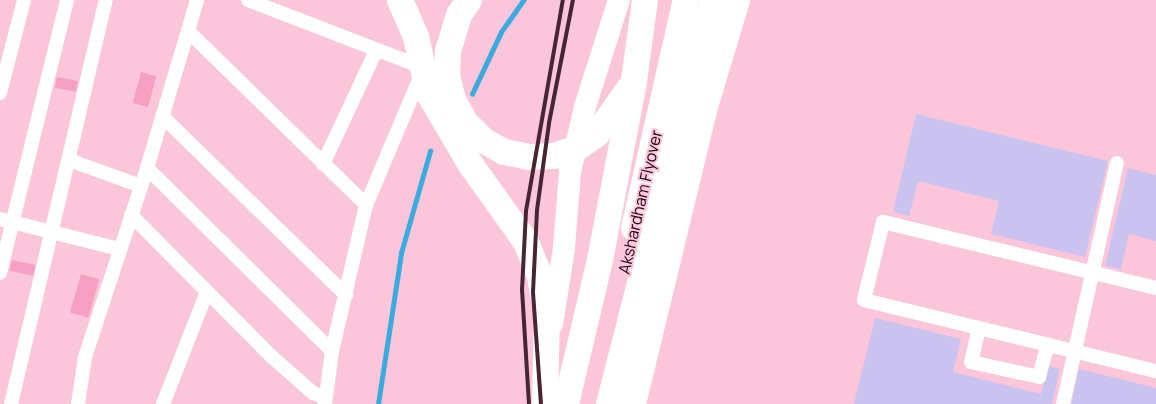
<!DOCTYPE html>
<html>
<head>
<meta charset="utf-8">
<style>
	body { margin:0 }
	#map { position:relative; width:1156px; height:404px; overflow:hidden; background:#fbc6da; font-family:Manrope,sans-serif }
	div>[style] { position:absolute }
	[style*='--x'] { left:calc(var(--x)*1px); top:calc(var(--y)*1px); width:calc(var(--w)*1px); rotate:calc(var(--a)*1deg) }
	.green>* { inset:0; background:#cbc3ef }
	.stream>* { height:4.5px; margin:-2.25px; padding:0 2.25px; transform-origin:2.25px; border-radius:2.25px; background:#3baadf }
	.building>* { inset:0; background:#f5a0c3; transform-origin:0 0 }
	.street>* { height:14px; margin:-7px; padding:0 7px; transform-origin:7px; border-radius:7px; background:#fff }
	.primary>* { height:22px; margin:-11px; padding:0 11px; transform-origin:11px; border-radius:11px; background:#fff }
	.highway>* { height:26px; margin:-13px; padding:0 13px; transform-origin:13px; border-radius:13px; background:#fff }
	.rail>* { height:4px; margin:-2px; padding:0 2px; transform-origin:2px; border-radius:2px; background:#462634 }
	span { translate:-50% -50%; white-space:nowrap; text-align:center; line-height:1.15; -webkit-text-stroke:4px #fbc6da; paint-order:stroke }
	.street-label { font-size:16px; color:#1d020f }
</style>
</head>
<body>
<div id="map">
	<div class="green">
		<i style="clip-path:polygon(916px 114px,1108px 161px,1085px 257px,991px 234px,999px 201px,918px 181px,909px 216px,893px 212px)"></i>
		<i style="clip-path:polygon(1128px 168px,1156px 175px,1156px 241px,1129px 234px,1121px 269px,1105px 266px)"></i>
		<i style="clip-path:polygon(875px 318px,961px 339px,953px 372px,1041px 394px,1048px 366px,1060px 369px,1052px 404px,854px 404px)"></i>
		<i style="clip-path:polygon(1079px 369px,1156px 388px,1156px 404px,1071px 404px)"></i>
	</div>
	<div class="stream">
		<i style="--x:472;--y:94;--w:68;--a:-64.9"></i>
		<i style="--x:501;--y:32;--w:39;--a:-55"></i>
		<i style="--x:378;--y:404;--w:153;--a:-81.3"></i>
		<i style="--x:401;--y:253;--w:106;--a:-74.1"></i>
	</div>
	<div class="building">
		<i style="left:141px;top:72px;width:16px;height:32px;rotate:15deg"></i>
		<i style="left:57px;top:77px;width:21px;height:11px;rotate:11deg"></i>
		<i style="left:12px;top:260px;width:24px;height:11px;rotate:12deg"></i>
		<i style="left:81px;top:274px;width:19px;height:40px;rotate:16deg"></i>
	</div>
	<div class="street">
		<i style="--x:248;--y:0;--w:189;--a:21.1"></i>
		<i style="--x:424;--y:68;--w:149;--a:112.9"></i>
		<i style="--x:366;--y:205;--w:150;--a:103.1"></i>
		<i style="--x:332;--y:351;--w:53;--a:97.5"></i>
		<i style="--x:189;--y:32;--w:248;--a:44.3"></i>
		<i style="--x:0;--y:93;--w:96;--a:-75.5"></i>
		<i style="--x:162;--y:116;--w:257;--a:44.2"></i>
		<i style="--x:69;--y:160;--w:77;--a:19.9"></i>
		<i style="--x:323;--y:164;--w:125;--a:-64.9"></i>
		<i style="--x:147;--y:168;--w:260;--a:44.7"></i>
		<i style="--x:131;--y:215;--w:199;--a:45.2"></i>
		<i style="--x:271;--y:356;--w:56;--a:41.4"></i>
		<i style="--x:313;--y:393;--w:14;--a:21"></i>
		<i style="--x:0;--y:219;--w:123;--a:14.1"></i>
		<i style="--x:0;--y:273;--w:281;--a:-76.2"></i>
		<i style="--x:1156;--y:288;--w:281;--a:-166.4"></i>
		<i style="--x:883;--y:222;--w:80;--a:103.7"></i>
		<i style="--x:864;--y:300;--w:301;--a:13.7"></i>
		<i style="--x:979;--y:328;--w:35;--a:103"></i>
		<i style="--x:971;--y:362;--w:70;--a:12.4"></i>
		<i style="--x:1039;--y:377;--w:34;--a:-75"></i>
		<i style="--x:11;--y:404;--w:415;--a:-76.8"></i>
		<i style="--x:78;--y:404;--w:48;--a:-81.5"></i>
		<i style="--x:85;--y:357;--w:199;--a:-71.8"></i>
		<i style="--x:147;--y:168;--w:175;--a:-73.4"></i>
		<i style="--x:163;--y:404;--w:120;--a:-68.6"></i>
		<i style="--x:1063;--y:404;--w:247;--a:-77.4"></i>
	</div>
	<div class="primary">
		<i style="--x:552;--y:324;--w:77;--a:-81"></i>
		<i style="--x:564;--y:248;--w:76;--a:-85.5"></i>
		<i style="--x:570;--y:172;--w:67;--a:-77"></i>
		<i style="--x:585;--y:107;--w:112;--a:-72.4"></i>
	</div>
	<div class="highway">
		<i style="--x:400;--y:0;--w:40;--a:66.6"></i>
		<i style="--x:416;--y:37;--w:58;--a:77.2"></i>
		<i style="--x:429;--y:94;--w:82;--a:59.4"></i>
		<i style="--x:471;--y:165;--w:95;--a:54.5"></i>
		<i style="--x:526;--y:242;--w:38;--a:68"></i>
		<i style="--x:540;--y:277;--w:37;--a:79"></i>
		<i style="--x:547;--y:313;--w:91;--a:91.3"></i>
		<i style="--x:469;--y:0;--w:18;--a:124"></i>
		<i style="--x:459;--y:15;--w:38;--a:107"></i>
		<i style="--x:448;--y:51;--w:25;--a:92"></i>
		<i style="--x:447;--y:76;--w:25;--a:76"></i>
		<i style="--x:453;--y:100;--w:25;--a:61"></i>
		<i style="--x:465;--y:122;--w:25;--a:45"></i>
		<i style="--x:483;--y:140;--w:24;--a:30"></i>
		<i style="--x:504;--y:152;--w:25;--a:11"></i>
		<i style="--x:529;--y:157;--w:25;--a:-2"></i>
		<i style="--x:554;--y:156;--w:24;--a:-19"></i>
		<i style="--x:577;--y:148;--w:24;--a:-35"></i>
		<i style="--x:597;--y:134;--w:54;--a:-54.8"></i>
		<i style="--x:634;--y:228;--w:234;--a:-77.2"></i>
		<i style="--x:566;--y:404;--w:148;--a:-76.7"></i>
		<i style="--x:600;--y:260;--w:182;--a:-79.2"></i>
		<i style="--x:634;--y:81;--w:82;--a:-82.3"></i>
		<i style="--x:609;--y:404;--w:417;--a:-75.6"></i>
		<i style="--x:633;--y:404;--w:302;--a:-76.4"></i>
		<i style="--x:704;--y:110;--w:115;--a:-73.3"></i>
	</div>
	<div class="rail">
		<i style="--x:529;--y:404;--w:114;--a:-93.5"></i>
		<i style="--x:522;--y:290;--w:79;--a:-87.1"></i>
		<i style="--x:526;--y:211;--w:214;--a:-80.1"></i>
		<i style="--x:541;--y:404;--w:112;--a:-94.1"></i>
		<i style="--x:533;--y:292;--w:82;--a:-87.2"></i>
		<i style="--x:537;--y:210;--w:88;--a:-82.1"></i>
		<i style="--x:549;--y:123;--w:125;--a:-79"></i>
	</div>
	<div class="street-label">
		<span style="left:640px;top:202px;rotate:-77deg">Akshardham Flyover</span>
	</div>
</div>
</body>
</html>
